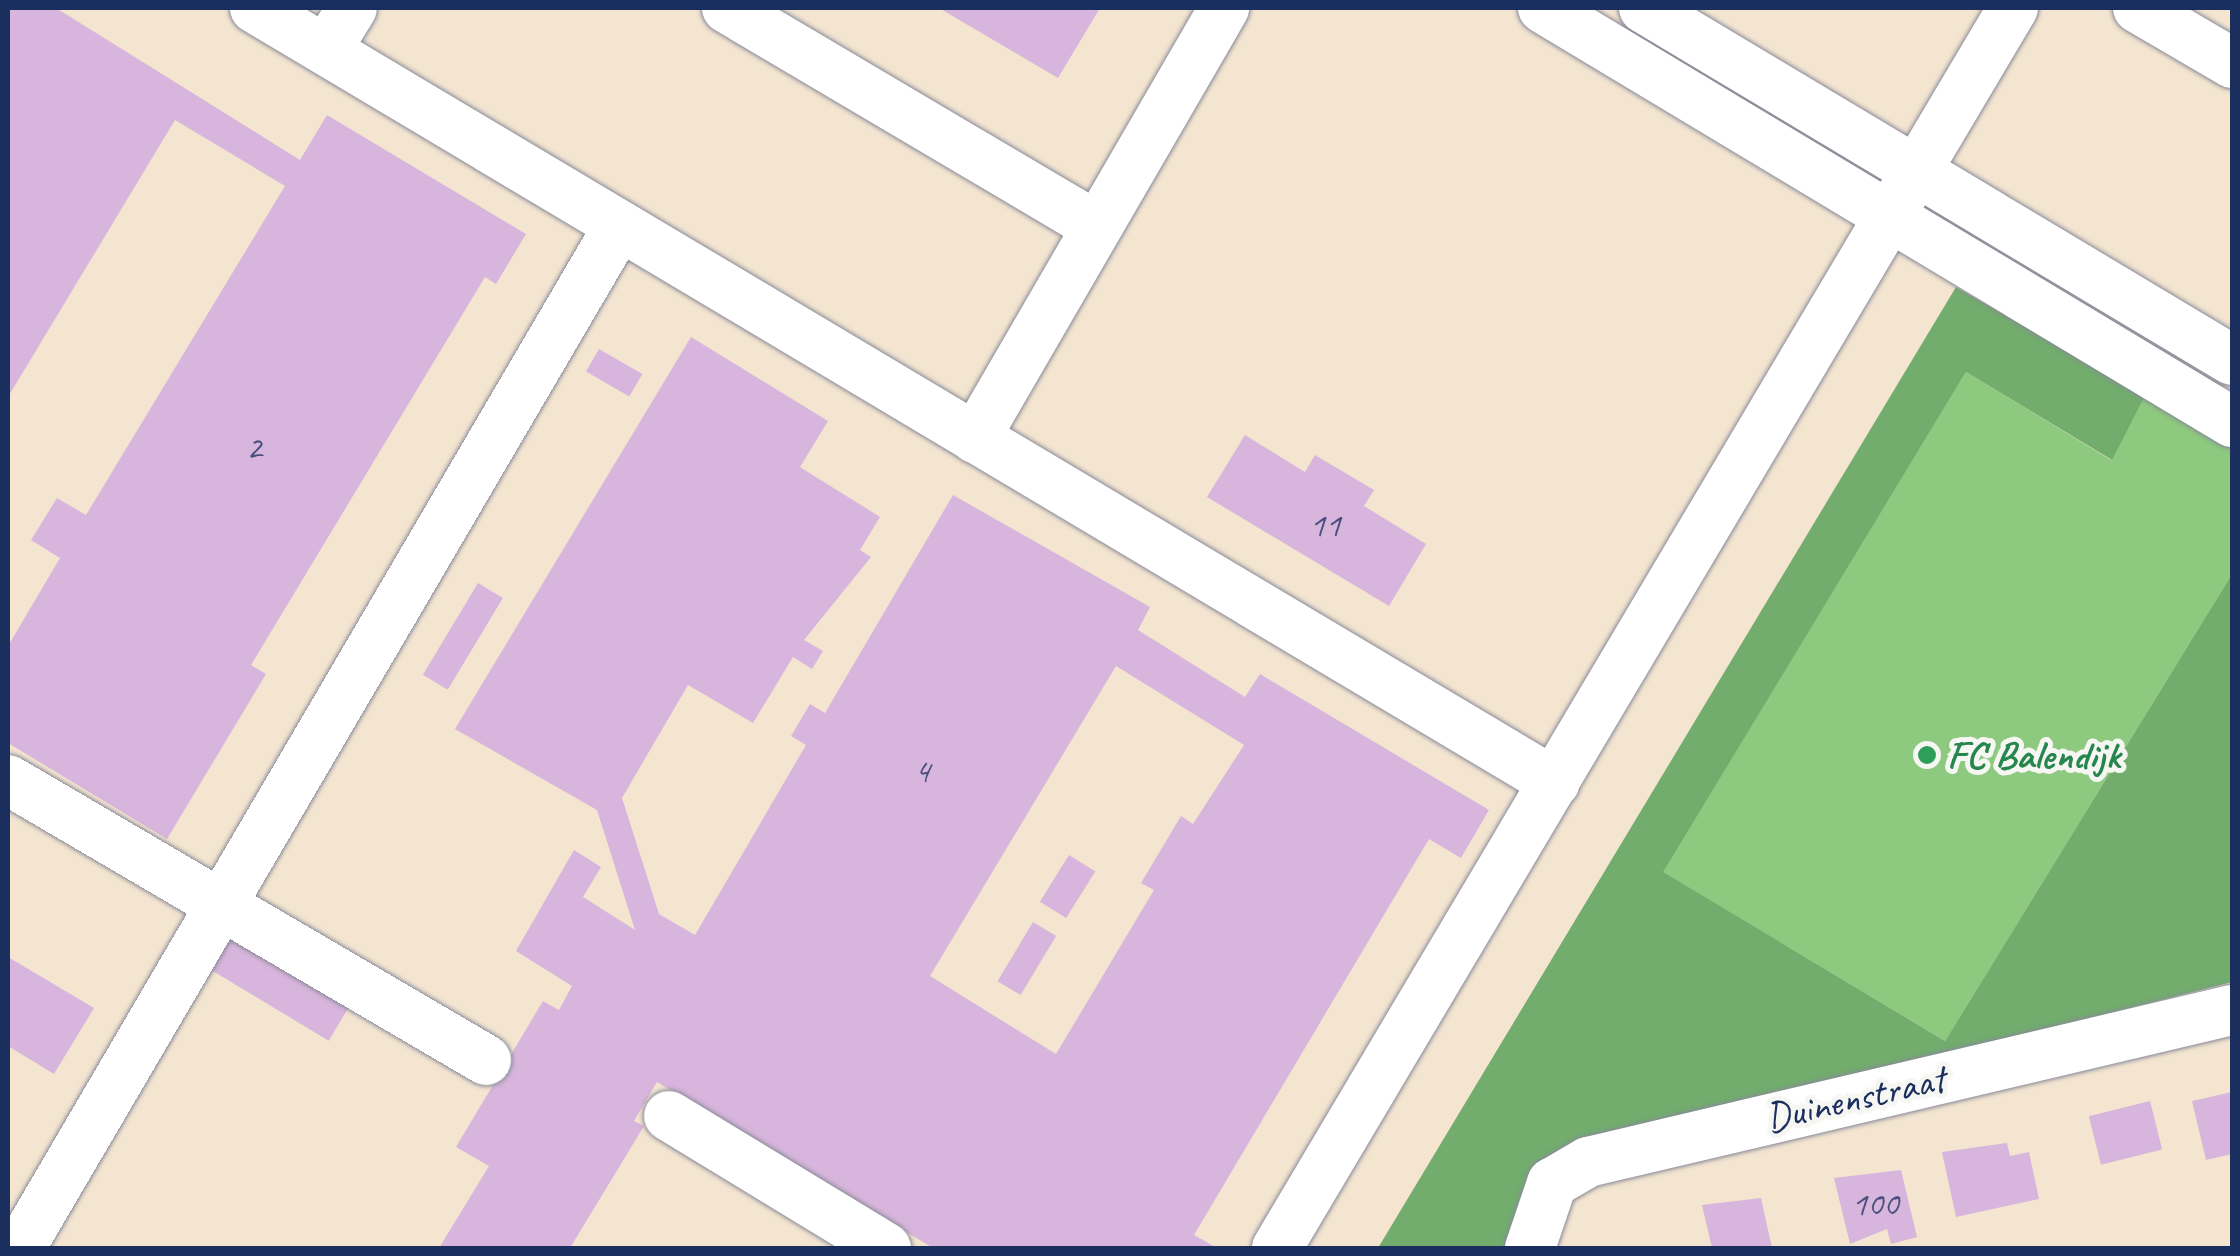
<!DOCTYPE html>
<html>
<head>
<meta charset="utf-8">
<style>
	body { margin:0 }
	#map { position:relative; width:2240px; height:1256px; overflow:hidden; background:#f4e5d1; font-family:Caveat,sans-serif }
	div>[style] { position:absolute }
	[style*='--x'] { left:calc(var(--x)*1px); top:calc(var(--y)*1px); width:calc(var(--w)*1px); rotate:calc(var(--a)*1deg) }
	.green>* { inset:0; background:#8dc97e }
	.forest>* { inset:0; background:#72ad6d }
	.building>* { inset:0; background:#d8b5dc; transform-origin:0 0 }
	.roads { filter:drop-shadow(0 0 2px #888a98) drop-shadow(0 0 2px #888a98) }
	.minor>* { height:50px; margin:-25px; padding:0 25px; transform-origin:25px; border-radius:25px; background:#fff }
	.dots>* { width:28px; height:28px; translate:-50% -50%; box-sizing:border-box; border:5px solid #f6f6f2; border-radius:50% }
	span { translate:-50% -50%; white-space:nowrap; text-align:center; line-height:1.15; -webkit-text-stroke:10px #f6f6f2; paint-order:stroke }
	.number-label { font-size:35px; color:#4a507e }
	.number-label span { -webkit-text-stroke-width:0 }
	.leisure-label { font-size:40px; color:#27864d; font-weight:700 }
	.left { translate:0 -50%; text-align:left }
	.street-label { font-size:40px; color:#1b2f5e }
	.frame { position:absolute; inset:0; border:10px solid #1b2f5e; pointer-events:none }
</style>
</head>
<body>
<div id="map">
	<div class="green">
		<i style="clip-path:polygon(1966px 372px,2111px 460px,2145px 396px,2232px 447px,2232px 574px,1945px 1041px,1662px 872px)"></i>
	</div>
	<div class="forest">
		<i style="clip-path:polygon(1956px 287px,2145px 396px,2112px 460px,1966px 372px,1663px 872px,1945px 1041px,2232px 574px,2232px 982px,1559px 1153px,1515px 1248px,1378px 1248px)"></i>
	</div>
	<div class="building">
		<i style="clip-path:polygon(8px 8px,56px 8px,300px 160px,327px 115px,526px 234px,496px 284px,485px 277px,251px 665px,266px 674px,167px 839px,8px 743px,8px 646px,60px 558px,31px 540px,57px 498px,86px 515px,285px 186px,175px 120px,8px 397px)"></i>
		<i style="clip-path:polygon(939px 8px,1100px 8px,1058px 78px)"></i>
		<i style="clip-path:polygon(evenodd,691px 337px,828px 421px,800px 467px,880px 517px,860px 550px,871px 557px,804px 640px,823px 651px,812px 669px,793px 657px,753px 723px,688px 685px,622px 798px,659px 914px,695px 935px,806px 745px,791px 736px,810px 704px,825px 713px,953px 495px,1150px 607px,1138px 630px,1245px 697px,1260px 674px,1489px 810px,1461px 858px,1429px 839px,1194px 1235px,1217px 1248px,933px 1248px,657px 1082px,634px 1121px,644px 1126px,570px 1248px,439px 1248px,489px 1166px,456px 1147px,543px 1001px,559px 1010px,572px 986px,516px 951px,574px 850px,601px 867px,583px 897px,635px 930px,597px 810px,455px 729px,691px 337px,1116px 666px,1244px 745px,1193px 824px,1181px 816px,1141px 883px,1154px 890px,1056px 1054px,930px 976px,1116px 666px)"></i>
		<i style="left:599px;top:349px;width:50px;height:26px;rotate:30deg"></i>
		<i style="clip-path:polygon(1245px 435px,1305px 472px,1315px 455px,1374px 490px,1364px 506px,1426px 544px,1389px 606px,1207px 497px)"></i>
		<i style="left:478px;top:583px;width:29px;height:107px;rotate:31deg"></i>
		<i style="left:1069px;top:855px;width:31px;height:55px;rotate:32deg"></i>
		<i style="left:1033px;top:922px;width:27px;height:69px;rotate:31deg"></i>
		<i style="left:218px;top:924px;width:155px;height:43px;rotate:31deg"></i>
		<i style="clip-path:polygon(8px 957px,94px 1008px,54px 1074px,8px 1046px)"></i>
		<i style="clip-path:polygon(2232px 1092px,2232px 1154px,2206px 1160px,2192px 1101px)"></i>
		<i style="left:2150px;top:1101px;width:50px;height:63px;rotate:76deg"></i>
		<i style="clip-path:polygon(2007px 1143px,2010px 1156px,2029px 1152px,2039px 1199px,1956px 1217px,1942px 1152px)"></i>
		<i style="clip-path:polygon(1901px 1170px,1917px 1237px,1891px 1244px,1887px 1229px,1850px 1244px,1834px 1178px)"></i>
		<i style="clip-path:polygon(1761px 1198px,1772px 1248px,1712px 1248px,1702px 1205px)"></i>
	</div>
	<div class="roads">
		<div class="minor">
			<i style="--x:255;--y:8;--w:1513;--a:30.8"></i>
			<i style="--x:727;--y:8;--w:430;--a:30.6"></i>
			<i style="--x:1543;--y:8;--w:804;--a:31"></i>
			<i style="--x:1644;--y:8;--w:685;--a:30.91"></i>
			<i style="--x:2138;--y:8;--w:109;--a:30.3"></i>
			<i style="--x:326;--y:50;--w:49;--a:-58.2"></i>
			<i style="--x:975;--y:438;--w:497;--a:-59.9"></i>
			<i style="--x:8;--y:780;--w:554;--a:30.36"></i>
			<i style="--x:669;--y:1116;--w:254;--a:31.3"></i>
			<i style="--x:20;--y:1248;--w:1185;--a:-59.63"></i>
			<i style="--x:1277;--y:1248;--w:1442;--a:-59.31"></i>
			<i style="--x:1530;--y:1248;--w:69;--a:-71.3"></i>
			<i style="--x:1552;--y:1183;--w:42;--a:-30.3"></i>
			<i style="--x:1588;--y:1162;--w:662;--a:-13.28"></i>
		</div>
	</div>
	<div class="dots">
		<i style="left:1927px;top:755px;background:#2e9e5b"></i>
	</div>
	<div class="number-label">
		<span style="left:254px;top:447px">2</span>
		<span style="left:1325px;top:525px">11</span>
		<span style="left:922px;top:771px">4</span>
		<span style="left:1875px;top:1204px">100</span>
	</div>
	<div class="leisure-label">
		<span class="left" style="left:1947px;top:755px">FC Balendijk</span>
	</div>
	<div class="street-label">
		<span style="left:1855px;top:1098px;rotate:-13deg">Duinenstraat</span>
	</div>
	<div class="frame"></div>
</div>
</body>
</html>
